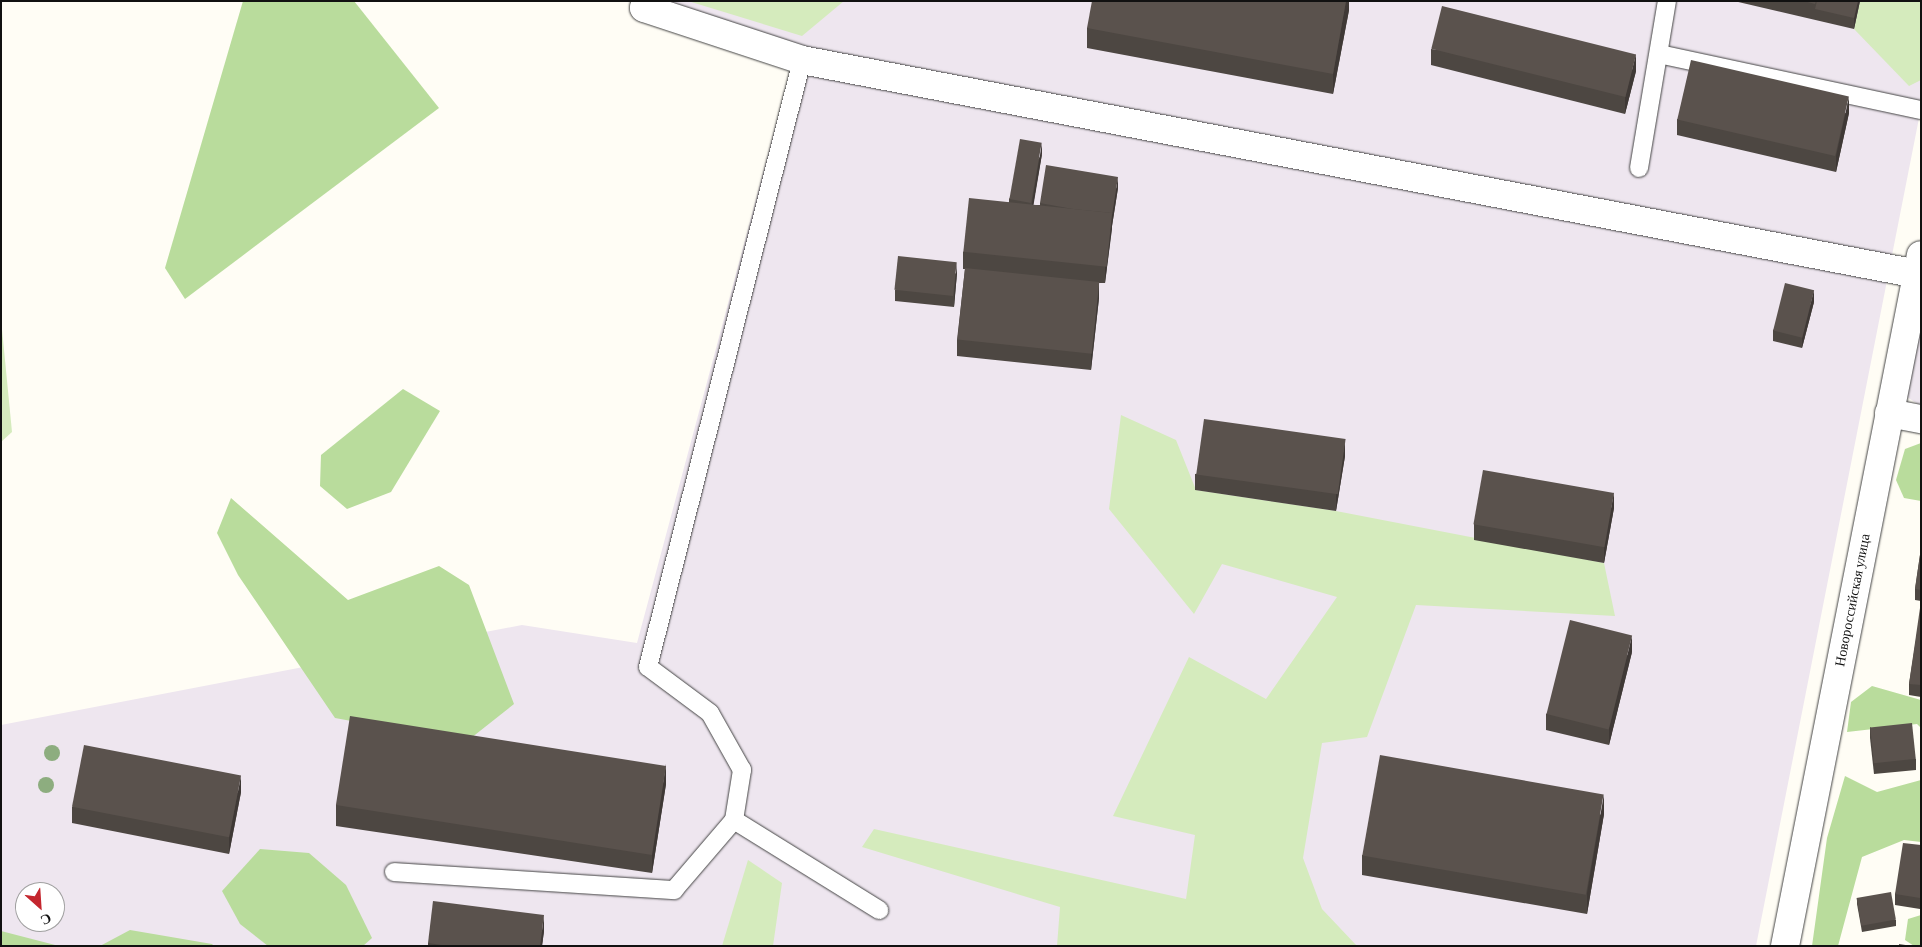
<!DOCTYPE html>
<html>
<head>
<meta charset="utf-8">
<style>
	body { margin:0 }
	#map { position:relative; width:1922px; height:947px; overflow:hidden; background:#fffdf5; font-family:"Crimson Pro",serif }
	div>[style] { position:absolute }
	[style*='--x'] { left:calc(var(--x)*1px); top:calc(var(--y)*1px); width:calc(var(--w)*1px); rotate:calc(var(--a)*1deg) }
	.industrial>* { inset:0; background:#eee6ef }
	.green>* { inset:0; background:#d5ebbd }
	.forest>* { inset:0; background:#b9dc9c }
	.roads { filter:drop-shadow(0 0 1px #444) drop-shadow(0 0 1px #444) }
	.service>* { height:18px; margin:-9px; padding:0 9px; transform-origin:9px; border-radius:9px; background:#fff }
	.minor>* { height:28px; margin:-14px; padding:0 14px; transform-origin:14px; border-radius:14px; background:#fff }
	.trees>* { width:16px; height:16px; margin:-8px; border-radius:50%; background:#8dad7f }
	.wall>* { inset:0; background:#4d4742 }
	.shaded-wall>* { inset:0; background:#3f3936 }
	.building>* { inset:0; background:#5a524d; transform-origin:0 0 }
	span { translate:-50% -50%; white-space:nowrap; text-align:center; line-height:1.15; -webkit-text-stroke:5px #fff; paint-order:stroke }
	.street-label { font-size:14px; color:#111 }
	.frame { position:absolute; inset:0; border:2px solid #111; pointer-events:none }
	.north { position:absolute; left:15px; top:882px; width:50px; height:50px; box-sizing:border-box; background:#fff; border:1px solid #a0a0a0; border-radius:50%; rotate:154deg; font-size:14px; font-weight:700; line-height:20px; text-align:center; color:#111 }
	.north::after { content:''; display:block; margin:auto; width:18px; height:22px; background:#c4262e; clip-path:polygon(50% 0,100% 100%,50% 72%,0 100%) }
</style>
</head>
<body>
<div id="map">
	<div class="industrial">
		<i style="clip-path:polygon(evenodd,664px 1px,1921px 1px,1921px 108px,1756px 946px,1px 946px,1px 725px,522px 625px,637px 643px,796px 50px,664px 1px,25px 892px,55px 892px,55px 922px,25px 922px,25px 892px)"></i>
		<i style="clip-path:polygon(1921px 316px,1921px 406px,1907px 397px,1907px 382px)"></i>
	</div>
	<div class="green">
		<i style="clip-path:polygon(688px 1px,844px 1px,802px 36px)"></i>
		<i style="clip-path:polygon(1860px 1px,1921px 1px,1921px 80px,1909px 86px,1854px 29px)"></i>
		<i style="clip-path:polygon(1px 319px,12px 432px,1px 442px)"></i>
		<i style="clip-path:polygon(1121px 415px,1176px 440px,1196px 490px,1336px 511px,1604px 563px,1615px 616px,1416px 605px,1367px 737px,1322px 743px,1303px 858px,1322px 909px,1357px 946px,1057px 946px,1060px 907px,862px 847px,874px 829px,1186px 899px,1195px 835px,1113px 816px,1189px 657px,1266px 699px,1337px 597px,1222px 564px,1194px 614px,1109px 509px)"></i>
		<i style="clip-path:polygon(748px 860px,782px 883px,773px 946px,722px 946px)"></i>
	</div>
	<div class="forest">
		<i style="clip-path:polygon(243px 1px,354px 1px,439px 108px,185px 299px,165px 268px)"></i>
		<i style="clip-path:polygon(403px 389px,440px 411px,391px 492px,347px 509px,320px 486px,321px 455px)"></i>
		<i style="clip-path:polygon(1921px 443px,1921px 501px,1904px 498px,1896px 480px,1905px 449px)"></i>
		<i style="clip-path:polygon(231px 498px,348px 600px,439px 566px,469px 585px,514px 704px,466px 742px,335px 718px,238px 575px,217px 533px)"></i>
		<i style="clip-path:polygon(1872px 686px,1921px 700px,1921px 728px,1917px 724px,1847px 732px,1851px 702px)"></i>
		<i style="clip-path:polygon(1845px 776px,1877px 792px,1921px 780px,1921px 842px,1904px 840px,1862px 857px,1838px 946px,1812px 946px,1827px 838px)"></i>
		<i style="clip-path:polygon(260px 849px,309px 853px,346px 885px,372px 938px,363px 946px,268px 946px,240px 924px,222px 891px)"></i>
		<i style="clip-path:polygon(1921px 915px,1921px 946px,1914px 946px,1905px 940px,1908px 919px)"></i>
		<i style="clip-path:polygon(130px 930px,212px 944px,214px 946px,100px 946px)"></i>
		<i style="clip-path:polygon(1px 931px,59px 946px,1px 946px)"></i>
	</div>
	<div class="roads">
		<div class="service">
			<i style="--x:1659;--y:54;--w:268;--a:12.1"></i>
			<i style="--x:1639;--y:168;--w:169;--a:-80.5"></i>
			<i style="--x:734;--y:820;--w:171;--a:31.8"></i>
			<i style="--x:394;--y:872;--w:281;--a:3.7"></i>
			<i style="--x:674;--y:890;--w:92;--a:-49.4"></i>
			<i style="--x:734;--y:820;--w:51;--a:-80.9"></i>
			<i style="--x:742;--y:770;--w:65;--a:-119.3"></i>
			<i style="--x:710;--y:713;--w:77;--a:-143.4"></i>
			<i style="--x:648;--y:667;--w:626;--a:-75.76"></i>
		</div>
		<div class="minor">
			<i style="--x:646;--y:1;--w:7;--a:106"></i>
			<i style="--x:644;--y:8;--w:166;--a:18.2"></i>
			<i style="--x:802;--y:60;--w:1135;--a:10.86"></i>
			<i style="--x:1889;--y:413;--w:33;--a:11"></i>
			<i style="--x:1785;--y:946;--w:704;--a:-78.87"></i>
		</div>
	</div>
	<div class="trees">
		<i style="left:52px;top:753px"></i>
		<i style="left:46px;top:785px"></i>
	</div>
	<div class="wall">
		<i style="clip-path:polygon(1349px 1px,1349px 10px,1333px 94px,1087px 48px,1087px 28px)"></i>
		<i style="clip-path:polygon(1734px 1px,1860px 1px,1854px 29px)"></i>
		<i style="clip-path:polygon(1431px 49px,1636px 71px,1625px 114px,1431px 65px)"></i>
		<i style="clip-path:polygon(1849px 113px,1836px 172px,1677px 135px,1677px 119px)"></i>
		<i style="clip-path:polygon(1042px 154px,1033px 205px,1040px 205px,1040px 203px,1118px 188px,1112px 226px,1105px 283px,1099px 283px,1099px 298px,1091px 370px,957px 356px,957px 340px,965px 269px,963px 269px,963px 252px,1009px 202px,1009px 199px)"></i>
		<i style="clip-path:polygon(957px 273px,954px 307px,895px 301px,895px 290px)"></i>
		<i style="clip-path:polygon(1814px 302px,1802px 348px,1773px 341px,1773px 330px)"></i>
		<i style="clip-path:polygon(1345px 456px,1336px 511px,1195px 490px,1195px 474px)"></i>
		<i style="clip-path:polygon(1614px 508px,1604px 563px,1474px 540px,1474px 524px)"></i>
		<i style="clip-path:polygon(1921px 548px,1921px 601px,1915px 600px,1915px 589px)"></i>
		<i style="clip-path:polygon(1921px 608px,1921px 697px,1909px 695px,1909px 684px)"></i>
		<i style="clip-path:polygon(1632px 652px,1609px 745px,1546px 730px,1546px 714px)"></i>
		<i style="clip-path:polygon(1870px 727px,1916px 759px,1916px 770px,1874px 774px,1870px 738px)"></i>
		<i style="clip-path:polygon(666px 784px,652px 873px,336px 826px,336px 805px)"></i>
		<i style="clip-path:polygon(241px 792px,229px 854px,72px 823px,72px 807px)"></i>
		<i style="clip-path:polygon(1604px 814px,1587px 914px,1362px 875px,1362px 855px)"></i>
		<i style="clip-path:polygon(1921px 845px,1920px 909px,1895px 905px,1895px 894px)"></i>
		<i style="clip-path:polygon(1857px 898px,1896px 920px,1896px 926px,1862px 932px,1857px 904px)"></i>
		<i style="clip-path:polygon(544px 931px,542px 946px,428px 946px,428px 943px)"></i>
	</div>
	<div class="shaded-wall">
		<i style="clip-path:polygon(1346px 1px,1349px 1px,1349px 10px,1333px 94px,1333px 74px)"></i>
		<i style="clip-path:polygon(1858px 1px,1860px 1px,1854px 29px,1854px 18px)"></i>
		<i style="clip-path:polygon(1636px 54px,1636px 71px,1625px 114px,1625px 98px)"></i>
		<i style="clip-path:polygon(1849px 97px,1849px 113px,1836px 172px,1836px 156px)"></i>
		<i style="clip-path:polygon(1042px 143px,1042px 154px,1032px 214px,1032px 203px)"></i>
		<i style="clip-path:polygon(1118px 177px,1118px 188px,1112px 226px,1112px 215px)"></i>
		<i style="clip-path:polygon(1112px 213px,1112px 229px,1105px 283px,1105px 267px)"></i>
		<i style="clip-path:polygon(957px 262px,957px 273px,954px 307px,954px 296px)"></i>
		<i style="clip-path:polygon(1099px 282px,1099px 298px,1091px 370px,1091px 354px)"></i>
		<i style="clip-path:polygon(1814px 290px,1814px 302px,1802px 348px,1802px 337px)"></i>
		<i style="clip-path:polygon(1345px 440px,1345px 456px,1336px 511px,1336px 495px)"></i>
		<i style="clip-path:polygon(1614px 492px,1614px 508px,1604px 563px,1604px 547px)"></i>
		<i style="clip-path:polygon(1632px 636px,1632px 652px,1609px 745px,1609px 729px)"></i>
		<i style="clip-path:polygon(666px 764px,666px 784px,652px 873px,652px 853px)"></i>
		<i style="clip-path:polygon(241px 776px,241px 792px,229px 854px,229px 837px)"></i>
		<i style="clip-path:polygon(1604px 794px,1604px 814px,1587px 914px,1587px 893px)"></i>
		<i style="clip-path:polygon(544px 915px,544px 931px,542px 946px,540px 946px)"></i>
	</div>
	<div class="building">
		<i style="clip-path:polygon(1092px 1px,1346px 1px,1333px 74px,1087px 28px)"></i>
		<i style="clip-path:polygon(1804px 1px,1816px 1px,1815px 4px)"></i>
		<i style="clip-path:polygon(1817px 1px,1858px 1px,1854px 18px,1815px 9px)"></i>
		<i style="left:1442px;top:6px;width:200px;height:44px;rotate:14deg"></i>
		<i style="left:1691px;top:60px;width:162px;height:61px;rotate:13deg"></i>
		<i style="left:1020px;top:139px;width:22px;height:61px;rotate:10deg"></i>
		<i style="clip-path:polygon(1046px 165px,1118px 177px,1112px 215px,1111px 215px,1112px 213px,1073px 209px,1040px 203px)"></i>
		<i style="left:969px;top:198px;width:144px;height:54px;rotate:6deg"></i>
		<i style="left:898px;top:256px;width:59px;height:34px;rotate:6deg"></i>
		<i style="left:965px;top:268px;width:135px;height:72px;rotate:6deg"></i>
		<i style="left:1785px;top:283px;width:30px;height:49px;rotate:14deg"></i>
		<i style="left:1204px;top:419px;width:143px;height:56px;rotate:8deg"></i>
		<i style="left:1483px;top:470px;width:133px;height:55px;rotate:10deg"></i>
		<i style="clip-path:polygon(1921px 548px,1921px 590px,1915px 589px)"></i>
		<i style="clip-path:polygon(1920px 608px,1921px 608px,1921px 685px,1909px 684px)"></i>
		<i style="left:1570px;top:620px;width:64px;height:97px;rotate:14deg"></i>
		<i style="left:350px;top:716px;width:320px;height:90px;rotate:9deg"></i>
		<i style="left:1912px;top:723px;width:36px;height:42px;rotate:84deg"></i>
		<i style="left:84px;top:745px;width:160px;height:63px;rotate:11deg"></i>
		<i style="left:1380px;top:755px;width:227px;height:102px;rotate:10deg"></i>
		<i style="clip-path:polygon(1903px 843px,1921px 845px,1920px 898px,1895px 894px)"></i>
		<i style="left:1891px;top:892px;width:28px;height:35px;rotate:80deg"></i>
		<i style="clip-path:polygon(433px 901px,544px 915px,540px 946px,448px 946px,428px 943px)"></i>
		<i style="clip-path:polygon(1899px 944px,1912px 946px,1899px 946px)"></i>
	</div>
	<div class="street-label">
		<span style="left:1852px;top:600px;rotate:-79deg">Новороссийская улица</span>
	</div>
	<div class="frame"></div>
	<div class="north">С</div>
</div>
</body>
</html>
